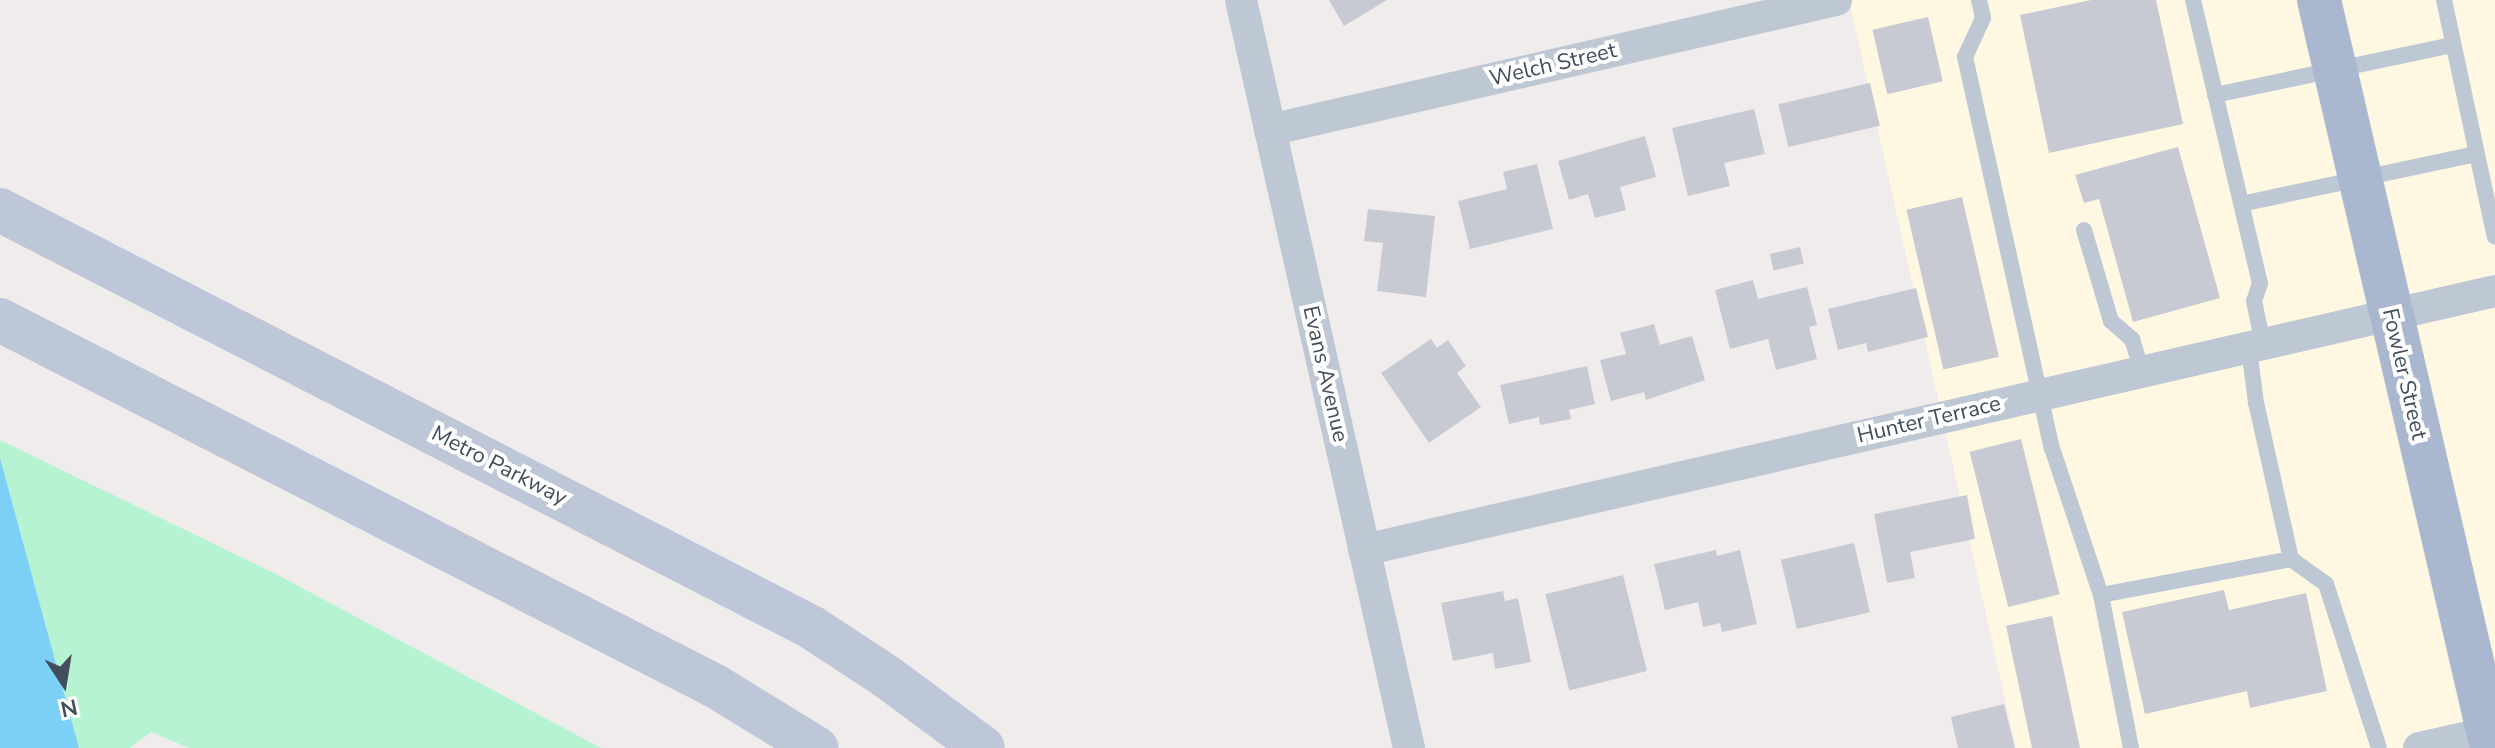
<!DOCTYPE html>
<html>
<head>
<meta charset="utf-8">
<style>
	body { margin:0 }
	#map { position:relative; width:2495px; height:748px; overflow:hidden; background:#f0ecec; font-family:"Nunito Sans",sans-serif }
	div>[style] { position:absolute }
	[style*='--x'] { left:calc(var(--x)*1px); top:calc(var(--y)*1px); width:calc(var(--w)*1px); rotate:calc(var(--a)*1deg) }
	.commercial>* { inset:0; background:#fef8e2 }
	.green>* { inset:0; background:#b5f3d3 }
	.water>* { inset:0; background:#7dd0f5 }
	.building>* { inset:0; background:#c8cad3; transform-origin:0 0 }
	.lane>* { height:16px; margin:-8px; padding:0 8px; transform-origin:8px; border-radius:8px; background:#bec7d4 }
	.street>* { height:32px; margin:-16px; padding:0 16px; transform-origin:16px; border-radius:16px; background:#bec7d4 }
	.secondary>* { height:44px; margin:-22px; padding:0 22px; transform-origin:22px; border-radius:22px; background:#bdc7d8 }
	.primary>* { height:44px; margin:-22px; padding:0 22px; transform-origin:22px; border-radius:22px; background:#a9b8cf }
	span { translate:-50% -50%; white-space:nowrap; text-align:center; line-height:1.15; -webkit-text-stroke:8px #fff; paint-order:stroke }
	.street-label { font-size:22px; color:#434e5c }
	.north { position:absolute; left:24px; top:644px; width:80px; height:80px; -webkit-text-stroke:6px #fff; paint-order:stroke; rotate:168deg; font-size:22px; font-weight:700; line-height:32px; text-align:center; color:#434e5c }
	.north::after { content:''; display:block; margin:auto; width:28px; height:36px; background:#434e5c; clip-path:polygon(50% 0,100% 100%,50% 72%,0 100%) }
</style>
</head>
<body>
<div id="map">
	<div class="commercial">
		<i style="clip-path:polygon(1849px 0,2299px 0,2472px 748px,2016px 748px)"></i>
		<i style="clip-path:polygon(2337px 0,2495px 0,2495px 683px)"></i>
	</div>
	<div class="green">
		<i style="clip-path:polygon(0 440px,276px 574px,601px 748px,189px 748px,151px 732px,130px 748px,79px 748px,0 458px)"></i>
	</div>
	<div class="water">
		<i style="clip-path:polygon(0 458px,79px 748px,0 748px)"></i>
	</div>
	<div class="building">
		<i style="clip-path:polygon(1329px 0,1387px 0,1344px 26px)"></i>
		<i style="clip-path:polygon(2091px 0,2156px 0,2183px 124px,2049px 153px,2020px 15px)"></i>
		<i style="left:1928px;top:17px;width:66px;height:57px;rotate:77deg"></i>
		<i style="left:1870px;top:83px;width:44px;height:94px;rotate:77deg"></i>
		<i style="clip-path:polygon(1754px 109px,1765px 154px,1724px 163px,1730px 186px,1688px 196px,1672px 128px)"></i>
		<i style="clip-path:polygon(1645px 136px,1656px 177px,1620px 187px,1626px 210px,1595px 218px,1588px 194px,1569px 200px,1558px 161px)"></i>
		<i style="clip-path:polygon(2178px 147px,2220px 298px,2133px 322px,2099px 199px,2084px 203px,2075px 175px)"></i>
		<i style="clip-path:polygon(1537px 164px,1553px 229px,1470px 249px,1458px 201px,1507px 189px,1503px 172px)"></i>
		<i style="left:1962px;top:197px;width:164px;height:57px;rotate:77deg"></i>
		<i style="clip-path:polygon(1368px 209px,1435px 216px,1426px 297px,1377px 291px,1383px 243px,1364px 241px)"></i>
		<i style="left:1800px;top:247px;width:17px;height:31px;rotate:77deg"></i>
		<i style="clip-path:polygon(1753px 280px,1758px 299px,1807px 287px,1817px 325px,1809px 327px,1817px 359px,1776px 370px,1768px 339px,1730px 349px,1715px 290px)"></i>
		<i style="clip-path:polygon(1916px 288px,1928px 337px,1868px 352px,1866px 343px,1838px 350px,1828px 309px)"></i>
		<i style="clip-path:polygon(1654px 324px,1660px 345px,1692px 336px,1705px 380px,1646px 400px,1644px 392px,1611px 401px,1600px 360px,1626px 354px,1620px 333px)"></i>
		<i style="clip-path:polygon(1431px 339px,1437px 348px,1448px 340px,1466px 366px,1457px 373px,1481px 407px,1429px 443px,1381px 373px)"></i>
		<i style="clip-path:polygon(1587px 366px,1595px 404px,1569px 410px,1571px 419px,1540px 425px,1539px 417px,1509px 424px,1500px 385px)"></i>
		<i style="left:2021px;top:439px;width:160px;height:53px;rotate:76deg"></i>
		<i style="clip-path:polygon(1967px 495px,1975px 539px,1910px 552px,1915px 578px,1887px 583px,1874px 514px)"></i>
		<i style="left:1854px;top:543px;width:71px;height:75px;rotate:77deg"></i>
		<i style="clip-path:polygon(1716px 550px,1717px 556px,1740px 550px,1757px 624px,1722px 632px,1720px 623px,1703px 627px,1698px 602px,1665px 610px,1654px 564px)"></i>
		<i style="left:1623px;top:575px;width:99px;height:80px;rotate:76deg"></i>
		<i style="clip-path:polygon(2224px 590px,2229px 610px,2306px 593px,2327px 691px,2250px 708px,2247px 691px,2145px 714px,2122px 612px)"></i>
		<i style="clip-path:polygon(1503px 591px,1505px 601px,1518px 598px,1531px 662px,1495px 669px,1493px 653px,1453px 661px,1441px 603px)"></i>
		<i style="left:2052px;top:616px;width:135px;height:47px;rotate:78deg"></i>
		<i style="clip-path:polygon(2004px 704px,2015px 748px,1958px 748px,1951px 717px)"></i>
	</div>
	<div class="lane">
		<i style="--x:1979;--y:0;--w:18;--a:77"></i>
		<i style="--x:1983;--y:18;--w:43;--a:114.8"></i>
		<i style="--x:1965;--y:57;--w:401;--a:77.5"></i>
		<i style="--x:2052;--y:448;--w:155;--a:71.6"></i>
		<i style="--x:2101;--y:595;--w:193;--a:-10.7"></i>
		<i style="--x:2291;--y:559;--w:160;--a:-102.6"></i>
		<i style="--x:2256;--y:403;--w:55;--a:-97.3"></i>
		<i style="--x:2193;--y:0;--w:291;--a:76.7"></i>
		<i style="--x:2260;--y:283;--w:19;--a:108"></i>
		<i style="--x:2254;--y:301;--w:44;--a:78.2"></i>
		<i style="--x:2444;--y:0;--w:242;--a:77.9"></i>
		<i style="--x:2215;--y:95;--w:243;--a:-11.9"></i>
		<i style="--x:2241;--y:204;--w:241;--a:-12"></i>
		<i style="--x:2084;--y:230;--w:95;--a:73.5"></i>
		<i style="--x:2111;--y:321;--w:28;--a:41"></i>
		<i style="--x:2132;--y:339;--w:34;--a:73"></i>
		<i style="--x:2291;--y:559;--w:43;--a:35.5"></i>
		<i style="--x:2326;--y:584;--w:172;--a:72.1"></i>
		<i style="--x:2101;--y:595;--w:156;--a:78.9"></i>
	</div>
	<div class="street">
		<i style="--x:1241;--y:0;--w:767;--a:77.34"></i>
		<i style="--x:1270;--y:130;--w:581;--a:-12.94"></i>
		<i style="--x:1364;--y:550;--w:1160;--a:-12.9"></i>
		<i style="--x:2419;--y:748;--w:78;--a:-12.6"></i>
	</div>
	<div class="secondary">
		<i style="--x:0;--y:210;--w:912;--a:27.21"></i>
		<i style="--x:811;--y:627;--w:91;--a:33.3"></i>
		<i style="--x:887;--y:677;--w:119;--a:36.5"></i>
		<i style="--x:0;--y:320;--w:803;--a:27.11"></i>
		<i style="--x:715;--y:686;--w:119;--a:31.5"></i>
	</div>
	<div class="primary">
		<i style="--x:2319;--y:0;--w:768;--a:76.98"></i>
	</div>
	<div class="street-label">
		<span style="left:1553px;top:65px;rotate:-13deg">Welch Street</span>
		<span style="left:1325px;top:374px;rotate:77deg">Evans Avenue</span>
		<span style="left:2404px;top:374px;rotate:77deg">Fowler Street</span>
		<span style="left:1929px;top:420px;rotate:-13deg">Hunter Terrace</span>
		<span style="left:499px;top:466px;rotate:27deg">Metro Parkway</span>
	</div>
	<div class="north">N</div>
</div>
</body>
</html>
